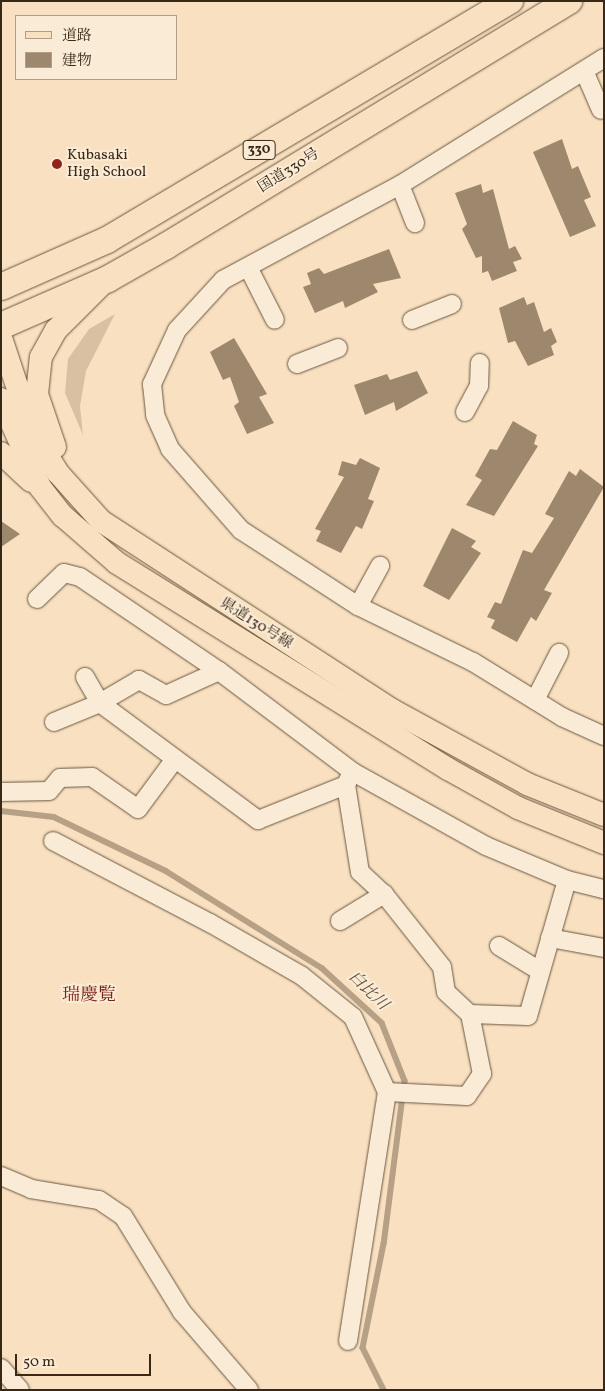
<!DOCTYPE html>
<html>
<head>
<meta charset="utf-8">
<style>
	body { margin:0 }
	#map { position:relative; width:605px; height:1391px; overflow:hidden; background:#f8e0c0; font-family:Vollkorn,"Noto Serif JP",serif }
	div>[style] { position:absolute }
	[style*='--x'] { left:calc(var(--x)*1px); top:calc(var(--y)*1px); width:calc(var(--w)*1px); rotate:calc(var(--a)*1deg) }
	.green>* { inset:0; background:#d8c1a3 }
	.stream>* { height:5.5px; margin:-2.75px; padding:0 2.75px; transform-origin:2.75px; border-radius:2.75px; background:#b7a186 }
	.building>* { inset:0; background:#9d886e }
	.roads { filter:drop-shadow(0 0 1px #6a5640) drop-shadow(0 0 1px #6a5640) }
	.minor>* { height:18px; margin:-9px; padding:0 9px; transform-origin:9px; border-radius:9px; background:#faebd6 }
	.major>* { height:22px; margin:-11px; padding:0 11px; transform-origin:11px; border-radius:11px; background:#f8e0c0 }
	.highway>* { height:26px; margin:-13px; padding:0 13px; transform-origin:13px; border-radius:13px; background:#f8e0c0 }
	.dots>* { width:14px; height:14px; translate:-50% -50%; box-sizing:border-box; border:2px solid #faebd6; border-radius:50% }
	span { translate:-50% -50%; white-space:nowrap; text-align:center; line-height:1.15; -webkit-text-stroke:4px #faebd6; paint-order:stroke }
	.shield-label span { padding:1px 4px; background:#faebd6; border:1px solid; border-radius:4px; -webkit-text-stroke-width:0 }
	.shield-label { font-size:14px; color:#3a2816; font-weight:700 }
	.poi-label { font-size:15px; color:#3a2816 }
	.left { translate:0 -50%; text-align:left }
	.street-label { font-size:15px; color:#3a2816 }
	.water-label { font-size:16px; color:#604c38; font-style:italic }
	.quarter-label { font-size:18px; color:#7a1f14 }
	.frame { position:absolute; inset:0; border:2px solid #3a2816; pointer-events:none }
	.legend { position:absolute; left:15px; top:15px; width:162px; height:65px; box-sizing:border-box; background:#faebd6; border:1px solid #ad9d89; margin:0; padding:6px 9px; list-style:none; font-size:15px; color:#3a2816 }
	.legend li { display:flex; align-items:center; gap:10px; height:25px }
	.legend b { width:25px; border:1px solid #ad9d89 }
	.scale { position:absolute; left:15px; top:1354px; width:136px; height:22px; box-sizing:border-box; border:2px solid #3a2816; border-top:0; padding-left:6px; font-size:15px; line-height:18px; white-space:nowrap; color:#3a2816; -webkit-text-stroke:4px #faebd6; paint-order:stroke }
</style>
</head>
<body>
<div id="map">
	<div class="green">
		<i style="clip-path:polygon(115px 314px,86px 371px,80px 406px,83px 435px,65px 393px,68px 359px,89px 329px)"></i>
	</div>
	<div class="stream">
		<i style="--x:1;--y:811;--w:53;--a:6.5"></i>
		<i style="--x:54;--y:817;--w:124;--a:25.7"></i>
		<i style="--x:166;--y:871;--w:184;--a:31.9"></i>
		<i style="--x:322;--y:968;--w:81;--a:42.5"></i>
		<i style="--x:382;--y:1023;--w:62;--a:68.4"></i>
		<i style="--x:405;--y:1081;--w:164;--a:97.3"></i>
		<i style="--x:384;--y:1244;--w:106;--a:101.4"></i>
		<i style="--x:363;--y:1348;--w:47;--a:63.4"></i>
	</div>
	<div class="building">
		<i style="clip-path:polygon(562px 139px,572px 169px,578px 166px,591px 197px,584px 200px,596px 226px,570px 237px,533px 152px)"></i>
		<i style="clip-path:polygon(481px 184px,483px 193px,493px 189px,509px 249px,515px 246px,522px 259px,513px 262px,517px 271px,492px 281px,488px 271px,482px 273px,482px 256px,476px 258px,462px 229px,467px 224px,455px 193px)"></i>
		<i style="clip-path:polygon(389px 249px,401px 278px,373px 284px,378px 292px,345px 308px,343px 301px,315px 313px,303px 287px,311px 284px,307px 273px,319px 268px,324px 274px)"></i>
		<i style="clip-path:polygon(524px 297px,527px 305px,534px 302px,544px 332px,551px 328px,557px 342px,551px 346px,554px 355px,528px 366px,515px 341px,508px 343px,499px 308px)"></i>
		<i style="clip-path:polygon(234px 338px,267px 394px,259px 397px,274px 423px,247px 434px,234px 406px,239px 402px,230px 377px,223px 380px,210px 352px)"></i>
		<i style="clip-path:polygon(417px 371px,428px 393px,396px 411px,394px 402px,365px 415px,354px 385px,387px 374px,390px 380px)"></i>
		<i style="clip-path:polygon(513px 421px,537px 435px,534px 444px,538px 446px,494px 516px,466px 505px,482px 480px,475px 476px,490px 449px,497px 450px)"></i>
		<i style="clip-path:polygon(360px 458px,380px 468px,368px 499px,374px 501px,362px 529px,356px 526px,341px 553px,316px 541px,321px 531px,315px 529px,344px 477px,338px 475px,342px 461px,356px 465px)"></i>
		<i style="clip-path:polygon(580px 469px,604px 487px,544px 590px,552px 593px,536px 621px,531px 617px,517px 642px,491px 628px,495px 620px,487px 617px,495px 602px,501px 604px,523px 550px,532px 553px,554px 518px,545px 514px,569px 471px,576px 476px)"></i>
		<i style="clip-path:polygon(1px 521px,20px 534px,1px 547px)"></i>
		<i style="clip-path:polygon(452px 528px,476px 541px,471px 547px,481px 553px,449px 600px,423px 586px)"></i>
	</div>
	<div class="roads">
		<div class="minor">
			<i style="--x:604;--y:58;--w:240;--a:148.1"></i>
			<i style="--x:400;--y:185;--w:201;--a:151.8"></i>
			<i style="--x:223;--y:280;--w:68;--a:132.6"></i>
			<i style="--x:177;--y:330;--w:60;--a:114.8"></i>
			<i style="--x:152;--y:384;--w:31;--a:84"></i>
			<i style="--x:155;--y:415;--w:37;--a:66"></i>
			<i style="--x:170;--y:449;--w:108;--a:48.8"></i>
			<i style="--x:241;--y:530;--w:140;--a:33"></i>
			<i style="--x:358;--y:606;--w:128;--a:26"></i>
			<i style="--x:473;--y:662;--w:105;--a:31.7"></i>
			<i style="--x:562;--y:717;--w:46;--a:24.3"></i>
			<i style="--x:585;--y:73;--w:40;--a:66.6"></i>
			<i style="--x:400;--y:185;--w:41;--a:68.5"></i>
			<i style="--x:248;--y:267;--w:59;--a:63"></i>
			<i style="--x:412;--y:320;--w:43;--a:-21.8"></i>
			<i style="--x:297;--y:364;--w:44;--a:-21.3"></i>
			<i style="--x:465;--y:412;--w:30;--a:-62"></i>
			<i style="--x:479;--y:386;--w:23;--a:-88"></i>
			<i style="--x:37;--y:599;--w:37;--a:-44"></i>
			<i style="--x:64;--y:573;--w:16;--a:14"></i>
			<i style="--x:80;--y:577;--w:168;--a:34.1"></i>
			<i style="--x:219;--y:671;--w:168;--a:37"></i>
			<i style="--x:353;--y:772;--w:152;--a:29.1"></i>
			<i style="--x:486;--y:846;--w:88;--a:22.8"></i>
			<i style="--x:567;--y:880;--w:38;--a:14"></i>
			<i style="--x:358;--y:606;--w:46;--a:-61.2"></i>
			<i style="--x:219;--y:671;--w:58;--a:155.6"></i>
			<i style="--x:166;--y:695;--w:31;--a:-151"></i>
			<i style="--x:139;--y:680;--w:45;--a:149.5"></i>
			<i style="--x:100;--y:703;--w:197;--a:36.5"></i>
			<i style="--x:258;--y:820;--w:95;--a:-21.7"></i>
			<i style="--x:346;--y:785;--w:12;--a:-66"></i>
			<i style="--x:535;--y:700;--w:53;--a:-62.9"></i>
			<i style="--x:54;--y:722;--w:50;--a:-22.4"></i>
			<i style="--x:100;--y:703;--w:30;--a:-120"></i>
			<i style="--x:346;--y:785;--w:88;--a:80.9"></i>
			<i style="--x:360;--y:872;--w:33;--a:43"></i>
			<i style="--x:384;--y:894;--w:93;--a:51.5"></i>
			<i style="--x:442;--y:967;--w:25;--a:81"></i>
			<i style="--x:446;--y:992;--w:33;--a:43"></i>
			<i style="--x:470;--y:1014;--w:58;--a:2"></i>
			<i style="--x:528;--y:1016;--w:141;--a:-74"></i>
			<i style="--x:1;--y:792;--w:48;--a:-1.2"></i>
			<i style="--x:49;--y:791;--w:17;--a:-50"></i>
			<i style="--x:60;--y:778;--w:32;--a:-2"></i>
			<i style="--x:92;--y:777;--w:56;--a:34.8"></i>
			<i style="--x:138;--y:809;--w:62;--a:-53.5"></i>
			<i style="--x:53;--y:841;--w:177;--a:27.6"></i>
			<i style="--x:210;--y:923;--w:106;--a:29.9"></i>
			<i style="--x:302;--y:976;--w:65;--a:38.8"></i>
			<i style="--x:353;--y:1017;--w:82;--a:65.6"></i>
			<i style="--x:387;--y:1092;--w:80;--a:2.9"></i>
			<i style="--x:467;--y:1096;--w:27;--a:-56"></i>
			<i style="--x:482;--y:1074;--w:61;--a:-101.3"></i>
			<i style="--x:340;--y:921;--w:52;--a:-31.5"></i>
			<i style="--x:550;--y:938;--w:55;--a:10.5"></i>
			<i style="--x:499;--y:946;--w:48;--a:31.4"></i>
			<i style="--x:1;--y:1176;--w:33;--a:23"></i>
			<i style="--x:31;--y:1189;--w:69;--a:9.2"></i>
			<i style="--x:99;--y:1200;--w:29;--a:34"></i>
			<i style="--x:123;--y:1216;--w:113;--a:58.4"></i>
			<i style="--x:182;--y:1312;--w:103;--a:49.3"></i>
			<i style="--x:348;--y:1341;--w:252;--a:-81.1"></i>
			<i style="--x:1;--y:1368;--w:29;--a:49"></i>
		</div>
		<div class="major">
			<i style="--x:1;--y:338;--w:98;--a:71.6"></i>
			<i style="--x:32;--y:431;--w:49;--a:58.2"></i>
			<i style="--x:58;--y:473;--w:64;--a:48.1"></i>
			<i style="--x:101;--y:521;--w:347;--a:33"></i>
			<i style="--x:392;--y:710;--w:154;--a:28.7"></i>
			<i style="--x:527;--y:784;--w:83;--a:21.9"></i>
			<i style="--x:1;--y:399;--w:96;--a:66.1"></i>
			<i style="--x:40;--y:487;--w:37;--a:52"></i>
			<i style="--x:63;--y:516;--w:72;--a:41"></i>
			<i style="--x:117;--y:563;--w:390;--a:31.9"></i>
			<i style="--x:448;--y:769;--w:80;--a:29.1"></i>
			<i style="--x:518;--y:808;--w:93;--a:22.1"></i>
			<i style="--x:55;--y:447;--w:56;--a:-108.8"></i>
			<i style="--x:37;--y:394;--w:37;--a:-84"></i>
			<i style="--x:41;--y:357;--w:31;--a:-61"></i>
			<i style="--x:56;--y:330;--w:62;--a:-45"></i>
			<i style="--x:1;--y:453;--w:41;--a:43"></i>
		</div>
		<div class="highway">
			<i style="--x:1;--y:287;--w:116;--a:-23.9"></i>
			<i style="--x:107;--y:240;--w:469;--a:-30.7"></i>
			<i style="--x:1;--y:326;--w:117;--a:-23.7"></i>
			<i style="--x:108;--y:279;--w:67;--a:-29.6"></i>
			<i style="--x:166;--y:246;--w:472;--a:-31.3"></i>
		</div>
	</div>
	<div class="dots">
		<i style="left:57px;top:164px;background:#8f2418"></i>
	</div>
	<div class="shield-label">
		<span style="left:259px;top:150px">330</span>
	</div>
	<div class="poi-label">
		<span class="left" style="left:67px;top:164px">Kubasaki<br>High School</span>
	</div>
	<div class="street-label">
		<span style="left:289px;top:171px;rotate:-32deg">国道330号</span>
		<span style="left:256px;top:624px;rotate:32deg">県道130号線</span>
	</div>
	<div class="water-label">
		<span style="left:368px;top:991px;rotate:44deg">白比川</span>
	</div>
	<div class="quarter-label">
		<span style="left:89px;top:996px">瑞慶覧</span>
	</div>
	<div class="frame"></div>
	<ul class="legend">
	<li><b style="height:6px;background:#f8e0c0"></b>道路</li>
	<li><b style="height:14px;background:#9d886e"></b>建物</li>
	</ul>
	<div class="scale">50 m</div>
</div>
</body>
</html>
